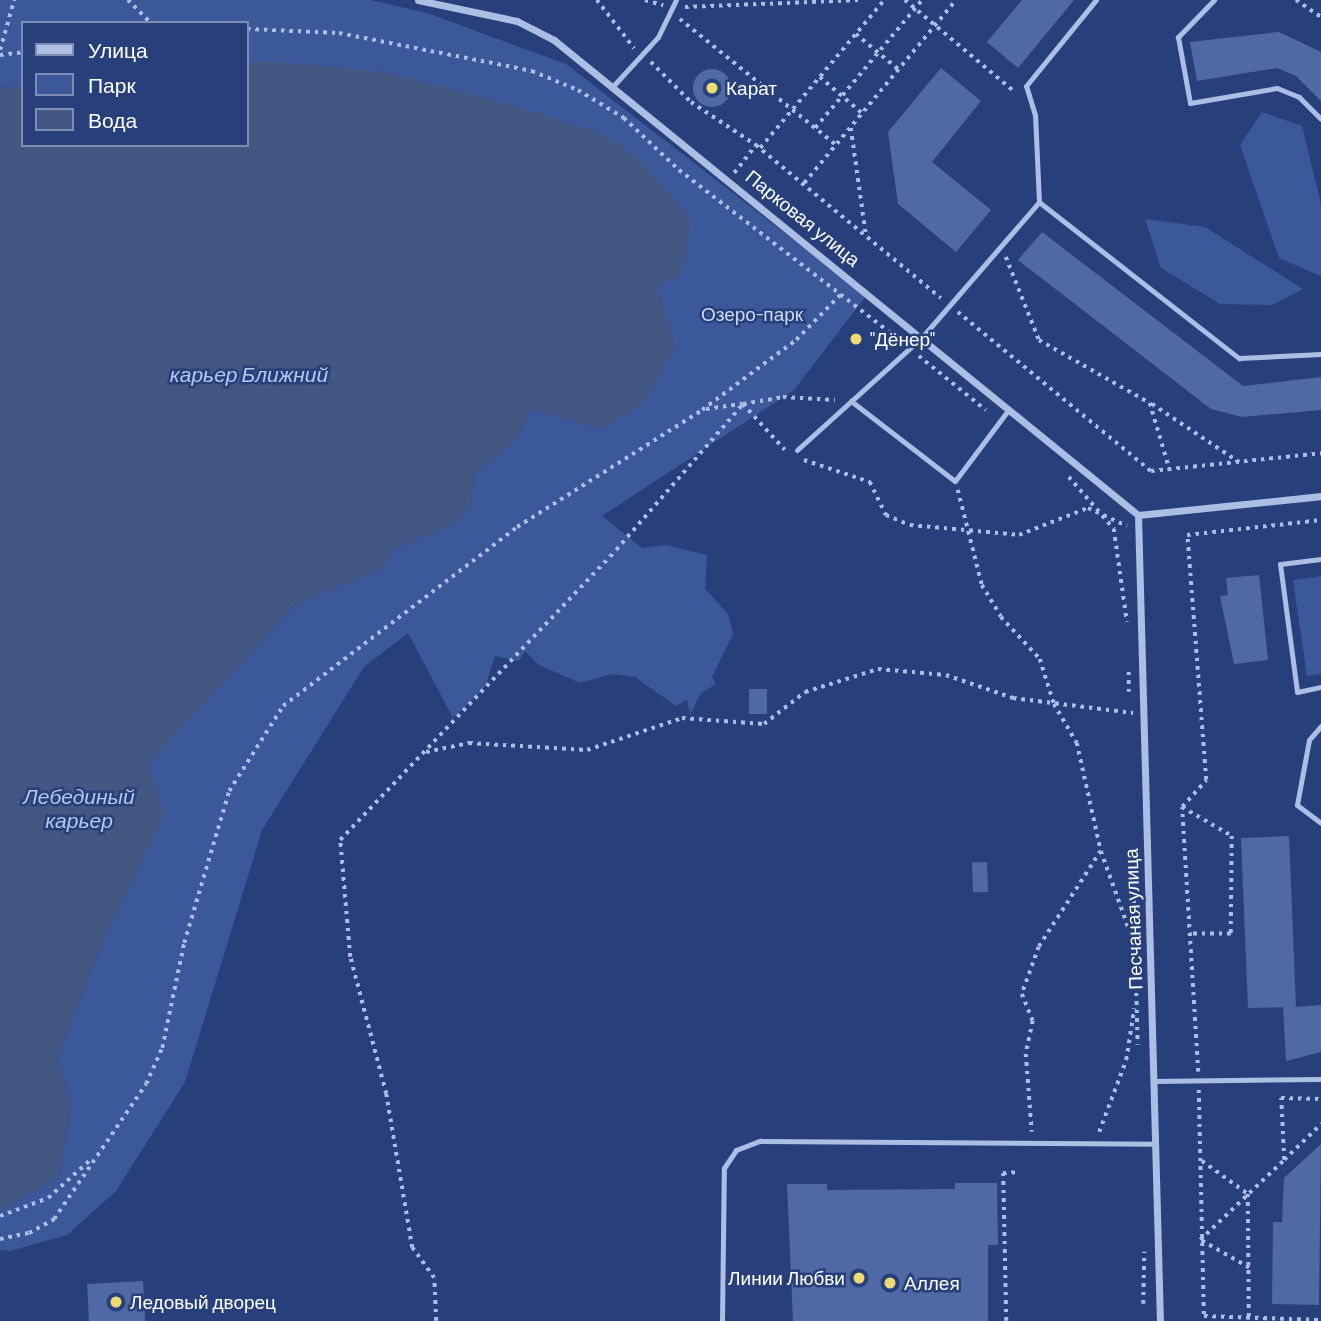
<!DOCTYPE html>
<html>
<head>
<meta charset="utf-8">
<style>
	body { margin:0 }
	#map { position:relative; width:1321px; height:1321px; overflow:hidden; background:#27407c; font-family:Barlow,sans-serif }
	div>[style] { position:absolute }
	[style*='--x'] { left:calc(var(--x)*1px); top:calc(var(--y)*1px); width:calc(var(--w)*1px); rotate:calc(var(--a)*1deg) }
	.green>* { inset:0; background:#3b589a }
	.water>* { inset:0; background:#445682 }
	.building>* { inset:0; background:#4f69a5; transform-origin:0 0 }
	.round { border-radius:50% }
	.path>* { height:3.5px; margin-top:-1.75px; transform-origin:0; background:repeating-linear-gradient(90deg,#acbee4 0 3.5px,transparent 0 8.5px) }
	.service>* { height:5px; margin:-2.5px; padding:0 2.5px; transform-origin:2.5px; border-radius:2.5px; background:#acbee4 }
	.minor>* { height:7px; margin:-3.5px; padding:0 3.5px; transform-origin:3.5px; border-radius:3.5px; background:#acbee4 }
	.dots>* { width:19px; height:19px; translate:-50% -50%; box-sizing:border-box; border:4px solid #27407c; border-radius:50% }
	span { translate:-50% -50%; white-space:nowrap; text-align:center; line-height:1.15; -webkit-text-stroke:5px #27407c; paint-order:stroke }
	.poi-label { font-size:19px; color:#fff }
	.left { translate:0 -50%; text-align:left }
	.right { translate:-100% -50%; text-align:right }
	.street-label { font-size:19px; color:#fff }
	.park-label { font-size:19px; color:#cedaf4 }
	.water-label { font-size:21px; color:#b7c8ec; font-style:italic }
	.legend { position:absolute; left:21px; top:21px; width:228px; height:126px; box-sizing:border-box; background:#27407c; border:2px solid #7d8cb0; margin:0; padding:9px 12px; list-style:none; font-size:21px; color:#fff }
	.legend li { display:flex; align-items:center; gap:14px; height:35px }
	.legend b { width:35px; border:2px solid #7d8cb0 }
</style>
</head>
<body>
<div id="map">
	<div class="green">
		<i style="clip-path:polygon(0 0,370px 0,427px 13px,566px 64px,866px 296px,794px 390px,602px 516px,642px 548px,666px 545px,707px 555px,705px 589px,728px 614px,733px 634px,712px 677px,716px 684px,701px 693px,690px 715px,687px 700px,676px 706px,635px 677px,612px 674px,580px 683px,539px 665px,525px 651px,519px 661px,495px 656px,485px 687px,453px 718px,408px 633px,364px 667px,262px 830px,185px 1082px,116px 1191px,67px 1235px,10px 1251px,0 1250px,0 1210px,59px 1177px,71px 1104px,57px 1059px,103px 941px,164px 816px,147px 764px,295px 605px,382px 568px,392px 550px,453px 524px,470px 505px,475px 474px,518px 437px,532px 409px,601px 429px,676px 347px,599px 132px,385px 72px,247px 63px,247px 23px,23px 23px,23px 86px,0 88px)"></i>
		<i style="clip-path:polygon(1262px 112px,1302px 126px,1321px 204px,1321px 276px,1279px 258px,1240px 145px)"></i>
		<i style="clip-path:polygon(1145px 219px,1205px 227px,1303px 289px,1272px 305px,1220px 304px,1161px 268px)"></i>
		<i style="clip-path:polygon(1321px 576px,1321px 674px,1307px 676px,1293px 580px)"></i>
	</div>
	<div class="water">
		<i style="clip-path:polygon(268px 61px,385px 72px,488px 98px,599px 132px,638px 158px,691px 219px,682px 274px,657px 287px,676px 347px,642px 405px,601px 429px,532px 409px,518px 437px,475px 474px,470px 505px,453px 524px,392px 550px,382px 568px,295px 605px,148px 764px,165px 816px,103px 941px,57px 1059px,71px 1104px,59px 1177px,0 1210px,0 88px,23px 86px,23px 145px,247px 145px,247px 63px)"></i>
	</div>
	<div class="building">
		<i style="clip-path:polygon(1022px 0,1074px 0,1018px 68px,987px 42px)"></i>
		<i style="clip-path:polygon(1279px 32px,1321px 52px,1321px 101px,1296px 76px,1277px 68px,1197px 81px,1190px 42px)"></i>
		<i style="clip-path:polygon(941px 68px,981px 101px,932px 162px,991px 210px,956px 252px,898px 204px,888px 132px)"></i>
		<i class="round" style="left:693px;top:69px;width:38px;height:38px"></i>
		<i style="clip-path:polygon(1042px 232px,1243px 386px,1321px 377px,1321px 410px,1242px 417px,1211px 409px,1018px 260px)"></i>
		<i style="clip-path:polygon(1259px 575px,1268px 660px,1234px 664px,1220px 596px,1228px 595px,1226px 578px)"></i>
		<i style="left:749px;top:689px;width:18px;height:25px"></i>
		<i style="clip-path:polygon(1289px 836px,1296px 1007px,1321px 1005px,1321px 1052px,1286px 1061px,1283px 1007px,1292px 1007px,1248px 1008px,1241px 838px)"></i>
		<i style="left:987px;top:862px;width:30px;height:15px;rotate:88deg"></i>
		<i style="clip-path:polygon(1321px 1144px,1319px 1305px,1272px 1304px,1273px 1222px,1282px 1222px,1284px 1178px)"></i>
		<i style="clip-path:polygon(955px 1183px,997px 1183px,998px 1245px,988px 1245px,988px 1321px,793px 1321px,787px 1184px,827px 1184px,827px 1190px,955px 1189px)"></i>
		<i style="left:143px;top:1281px;width:40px;height:56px;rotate:87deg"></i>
	</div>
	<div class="path">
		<i style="--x:128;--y:0;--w:33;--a:45"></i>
		<i style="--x:597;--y:0;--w:61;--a:52.4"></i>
		<i style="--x:645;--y:0;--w:19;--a:16"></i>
		<i style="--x:905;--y:0;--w:143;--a:39.9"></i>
		<i style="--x:1296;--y:0;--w:30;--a:34"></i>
		<i style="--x:685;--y:7;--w:174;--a:-2.3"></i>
		<i style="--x:680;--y:19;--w:201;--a:38.9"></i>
		<i style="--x:247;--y:29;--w:92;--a:2.5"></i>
		<i style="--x:339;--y:33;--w:197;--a:11.1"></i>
		<i style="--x:532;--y:71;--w:50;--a:22.4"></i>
		<i style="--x:578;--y:90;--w:54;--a:31.3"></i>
		<i style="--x:624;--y:118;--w:76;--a:43.4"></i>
		<i style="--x:679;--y:170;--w:282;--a:37.6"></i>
		<i style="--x:856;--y:34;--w:55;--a:39.8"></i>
		<i style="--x:0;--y:50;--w:52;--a:-74.4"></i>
		<i style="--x:0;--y:55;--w:23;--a:-7"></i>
		<i style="--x:651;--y:62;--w:57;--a:45"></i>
		<i style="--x:691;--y:102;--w:78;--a:33.5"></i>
		<i style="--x:820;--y:77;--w:55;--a:40.6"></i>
		<i style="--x:815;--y:128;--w:167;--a:-50.1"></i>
		<i style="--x:851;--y:128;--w:108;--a:82"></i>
		<i style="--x:760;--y:148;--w:193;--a:-50"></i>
		<i style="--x:734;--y:173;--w:36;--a:-52"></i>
		<i style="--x:756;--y:145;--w:240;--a:39.6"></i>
		<i style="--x:804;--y:183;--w:238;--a:-50.3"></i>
		<i style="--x:1006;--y:257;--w:89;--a:68.3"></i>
		<i style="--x:1039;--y:340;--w:128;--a:29.6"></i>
		<i style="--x:1150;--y:403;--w:71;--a:73.6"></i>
		<i style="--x:958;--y:312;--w:250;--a:39.5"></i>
		<i style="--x:1151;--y:471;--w:171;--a:-6"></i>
		<i style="--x:919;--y:356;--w:86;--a:38.9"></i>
		<i style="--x:1152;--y:404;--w:105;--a:33.7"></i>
		<i style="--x:706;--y:409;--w:37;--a:-8"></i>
		<i style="--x:743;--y:404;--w:62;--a:47.6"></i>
		<i style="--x:804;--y:460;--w:70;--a:18.4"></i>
		<i style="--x:870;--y:482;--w:37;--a:64"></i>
		<i style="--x:886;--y:515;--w:26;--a:23"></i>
		<i style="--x:910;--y:525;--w:109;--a:5.2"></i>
		<i style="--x:1019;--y:535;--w:74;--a:-21.4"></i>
		<i style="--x:1088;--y:508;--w:43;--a:24.8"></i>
		<i style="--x:1069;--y:477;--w:69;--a:49.1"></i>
		<i style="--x:1114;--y:529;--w:94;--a:82"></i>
		<i style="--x:958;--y:490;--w:98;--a:75.8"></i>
		<i style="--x:982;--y:585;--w:37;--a:59"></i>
		<i style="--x:1001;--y:617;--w:57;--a:47.1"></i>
		<i style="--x:1040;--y:659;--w:47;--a:72.7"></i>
		<i style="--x:1054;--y:704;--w:45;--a:59.5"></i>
		<i style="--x:1077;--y:743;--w:111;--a:77.5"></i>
		<i style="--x:1101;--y:851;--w:114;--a:122.9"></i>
		<i style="--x:1039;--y:947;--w:50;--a:109.9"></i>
		<i style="--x:1022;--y:994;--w:29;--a:68"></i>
		<i style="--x:1033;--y:1021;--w:34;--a:102"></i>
		<i style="--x:1026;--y:1054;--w:78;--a:85.6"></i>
		<i style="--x:1129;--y:672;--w:20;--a:90"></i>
		<i style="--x:426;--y:752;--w:44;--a:-11.8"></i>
		<i style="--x:469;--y:743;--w:118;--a:3.4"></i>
		<i style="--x:587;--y:750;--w:100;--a:-18.6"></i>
		<i style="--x:682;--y:718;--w:82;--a:4.2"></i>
		<i style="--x:764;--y:724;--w:52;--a:-38"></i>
		<i style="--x:805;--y:692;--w:77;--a:-17.5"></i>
		<i style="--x:878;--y:669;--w:68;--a:5"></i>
		<i style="--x:946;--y:675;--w:71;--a:18.9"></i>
		<i style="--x:1013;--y:698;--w:121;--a:7.1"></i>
		<i style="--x:1182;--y:807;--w:58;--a:30.1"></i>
		<i style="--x:1232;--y:836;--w:98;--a:90.6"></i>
		<i style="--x:1231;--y:934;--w:40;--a:180"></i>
		<i style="--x:1101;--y:851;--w:89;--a:70.3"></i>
		<i style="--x:1133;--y:857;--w:188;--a:88.5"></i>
		<i style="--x:1198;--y:1072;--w:265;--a:-93.5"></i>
		<i style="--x:1182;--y:807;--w:36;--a:-48"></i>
		<i style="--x:1206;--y:780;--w:246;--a:-94.4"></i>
		<i style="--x:1187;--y:535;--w:135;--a:-6.4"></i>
		<i style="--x:1199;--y:1090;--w:226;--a:88.7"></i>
		<i style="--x:1204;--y:1316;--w:117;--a:2"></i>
		<i style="--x:1099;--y:1132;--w:77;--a:-69.4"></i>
		<i style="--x:1126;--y:1060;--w:52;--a:-81.1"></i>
		<i style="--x:1284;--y:1160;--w:52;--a:-44.2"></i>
		<i style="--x:1202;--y:1161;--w:57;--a:35.7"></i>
		<i style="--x:1248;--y:1194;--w:124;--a:89.5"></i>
		<i style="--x:0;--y:1216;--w:51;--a:-20.6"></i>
		<i style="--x:48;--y:1198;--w:57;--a:-42.1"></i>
		<i style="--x:0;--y:1239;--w:30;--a:-12"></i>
		<i style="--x:29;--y:1233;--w:29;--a:-29"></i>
		<i style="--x:54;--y:1219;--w:163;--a:-55.7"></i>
		<i style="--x:146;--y:1084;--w:39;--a:-66"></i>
		<i style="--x:162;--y:1048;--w:107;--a:-78.2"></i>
		<i style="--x:184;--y:943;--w:159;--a:-73.5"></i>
		<i style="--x:229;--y:791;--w:101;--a:-57.6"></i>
		<i style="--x:283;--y:706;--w:295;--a:-37.4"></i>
		<i style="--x:517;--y:527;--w:219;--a:-32.3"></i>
		<i style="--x:702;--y:410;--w:117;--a:-36.7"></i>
		<i style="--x:796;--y:340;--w:63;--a:-45.6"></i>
		<i style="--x:1249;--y:1268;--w:56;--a:-150.3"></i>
		<i style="--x:1200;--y:1240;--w:116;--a:-43.6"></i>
		<i style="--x:1284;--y:1160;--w:62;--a:-92.8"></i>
		<i style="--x:1281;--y:1098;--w:40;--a:1.4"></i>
		<i style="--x:1143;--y:1304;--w:52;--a:-88.9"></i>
		<i style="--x:436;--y:1321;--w:43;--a:-92.7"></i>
		<i style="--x:434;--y:1278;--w:37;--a:-126"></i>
		<i style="--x:412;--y:1248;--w:156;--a:-99.6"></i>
		<i style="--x:386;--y:1094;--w:142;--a:-104.7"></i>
		<i style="--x:350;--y:957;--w:117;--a:-94.9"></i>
		<i style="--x:340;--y:840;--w:400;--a:-46.4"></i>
		<i style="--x:616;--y:550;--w:194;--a:-49"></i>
		<i style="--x:743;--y:404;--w:41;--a:-9.9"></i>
		<i style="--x:783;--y:397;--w:52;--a:3.3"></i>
		<i style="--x:1006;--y:1321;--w:148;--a:-91.2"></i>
		<i style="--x:1003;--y:1173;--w:17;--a:-3"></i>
	</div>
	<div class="service">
		<i style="--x:1214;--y:0;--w:52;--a:134.2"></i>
		<i style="--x:1178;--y:37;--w:67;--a:79.7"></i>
		<i style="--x:1190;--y:103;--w:88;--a:-9.8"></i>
		<i style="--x:1277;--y:88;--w:24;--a:22"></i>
		<i style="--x:1299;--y:97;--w:31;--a:45"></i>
		<i style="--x:614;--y:85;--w:65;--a:-47.5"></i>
		<i style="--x:658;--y:37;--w:41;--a:-64.1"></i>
		<i style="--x:1039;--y:202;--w:254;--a:38"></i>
		<i style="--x:1239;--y:358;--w:82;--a:-2.8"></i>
		<i style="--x:851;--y:401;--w:131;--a:37.6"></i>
		<i style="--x:955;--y:481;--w:90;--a:-53.1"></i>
		<i style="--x:797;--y:450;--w:170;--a:-42.1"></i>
		<i style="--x:923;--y:336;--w:177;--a:-49.1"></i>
		<i style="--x:1039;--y:202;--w:87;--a:-92.6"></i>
		<i style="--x:1035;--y:115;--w:30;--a:-107"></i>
		<i style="--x:1026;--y:86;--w:111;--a:-50.9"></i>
		<i style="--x:1321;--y:559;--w:41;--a:173"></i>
		<i style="--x:1280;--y:564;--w:129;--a:82.4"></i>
		<i style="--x:1297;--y:692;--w:25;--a:-12"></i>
		<i style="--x:1321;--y:726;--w:18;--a:131"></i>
		<i style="--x:1309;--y:740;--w:66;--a:100.5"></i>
		<i style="--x:1297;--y:805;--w:30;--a:37"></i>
		<i style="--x:1153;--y:1081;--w:168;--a:-0.7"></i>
		<i style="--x:722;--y:1321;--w:153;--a:-89.3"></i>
		<i style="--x:724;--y:1168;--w:22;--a:-56"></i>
		<i style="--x:736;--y:1150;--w:26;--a:-21"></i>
		<i style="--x:760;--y:1141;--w:395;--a:0.4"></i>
	</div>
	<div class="minor">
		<i style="--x:418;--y:0;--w:101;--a:12"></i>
		<i style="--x:517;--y:21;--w:42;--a:27.2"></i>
		<i style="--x:554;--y:40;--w:753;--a:39.12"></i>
		<i style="--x:1138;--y:515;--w:806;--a:88.44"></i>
		<i style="--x:1138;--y:515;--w:184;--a:-5.9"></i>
	</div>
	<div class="dots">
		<i style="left:712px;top:88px;background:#ecda72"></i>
		<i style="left:856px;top:339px;background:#ecda72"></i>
		<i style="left:859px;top:1278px;background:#ecda72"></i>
		<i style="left:890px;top:1283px;background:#ecda72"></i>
		<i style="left:116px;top:1302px;background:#ecda72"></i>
	</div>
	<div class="poi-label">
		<span class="left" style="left:726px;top:88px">Карат</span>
		<span class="left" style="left:870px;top:339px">"Дёнер"</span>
		<span class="right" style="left:845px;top:1278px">Линии Любви</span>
		<span class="left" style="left:904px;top:1283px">Аллея</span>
		<span class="left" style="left:130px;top:1302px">Ледовый дворец</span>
	</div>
	<div class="street-label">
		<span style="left:803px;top:218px;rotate:39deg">Парковая улица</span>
		<span style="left:1133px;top:919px;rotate:-92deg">Песчаная улица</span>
	</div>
	<div class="park-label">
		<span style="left:752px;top:314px">Озеро-парк</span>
	</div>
	<div class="water-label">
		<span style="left:249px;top:374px">карьер Ближний</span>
		<span style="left:79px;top:808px">Лебединый<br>карьер</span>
	</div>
	<ul class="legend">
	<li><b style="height:9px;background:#acbee4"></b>Улица</li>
	<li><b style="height:19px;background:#3b589a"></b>Парк</li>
	<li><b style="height:19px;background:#445682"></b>Вода</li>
	</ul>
</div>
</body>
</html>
